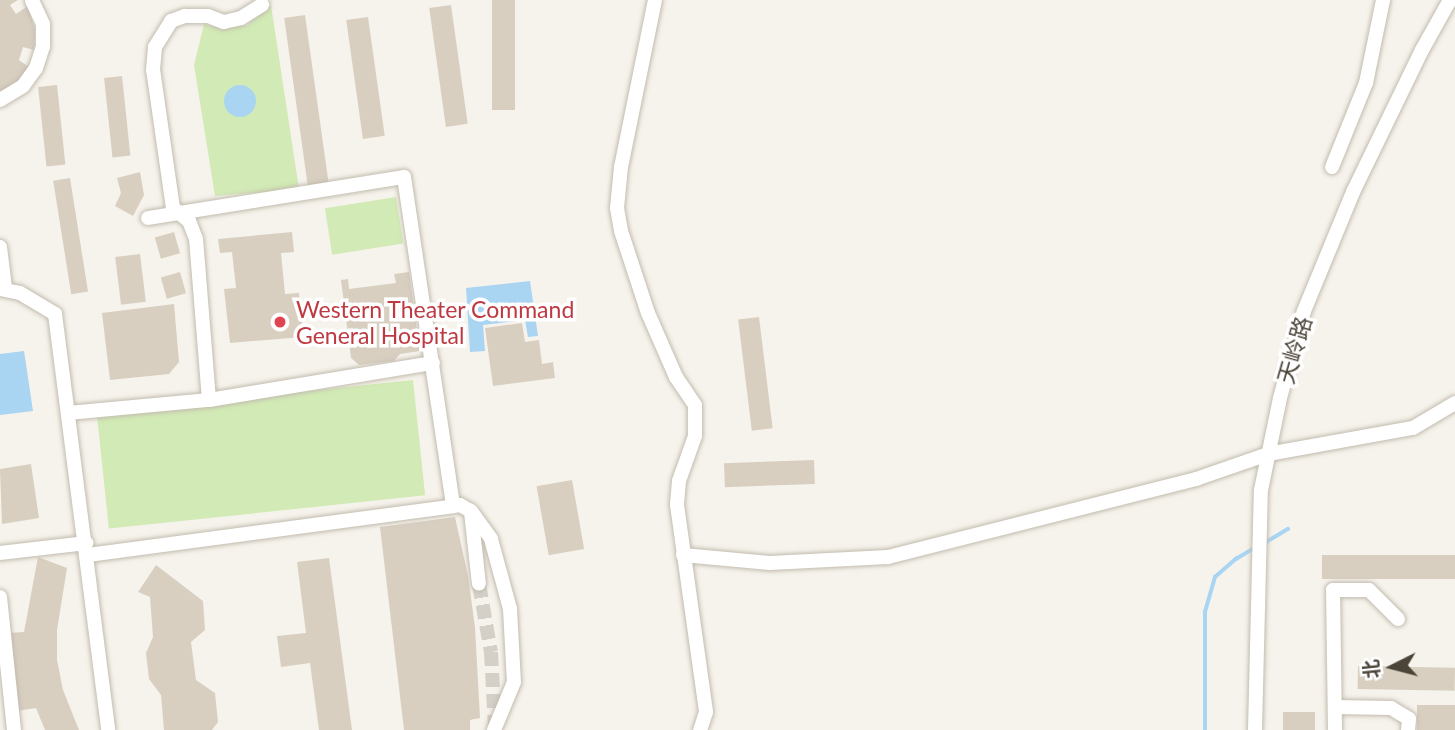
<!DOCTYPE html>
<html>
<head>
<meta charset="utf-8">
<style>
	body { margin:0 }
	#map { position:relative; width:1455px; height:730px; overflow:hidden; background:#f6f3ec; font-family:Lato,"Noto Sans SC",sans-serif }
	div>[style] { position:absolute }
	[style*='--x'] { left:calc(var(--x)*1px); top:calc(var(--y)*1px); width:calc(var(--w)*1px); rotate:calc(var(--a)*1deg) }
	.green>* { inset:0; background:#d2eab5; transform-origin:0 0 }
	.water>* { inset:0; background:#a9d4f2 }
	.round { border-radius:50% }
	.stream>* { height:3.5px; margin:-1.75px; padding:0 1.75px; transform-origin:1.75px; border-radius:1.75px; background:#a9d4f2 }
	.building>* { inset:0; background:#d8cfc1; transform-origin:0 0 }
	.minor-tunnel>* { height:14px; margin-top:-7px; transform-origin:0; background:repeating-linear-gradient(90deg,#d4d0c8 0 14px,transparent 0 21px) }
	.roads { filter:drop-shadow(0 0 2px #c2bbae) drop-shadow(0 0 2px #c2bbae) }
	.minor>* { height:14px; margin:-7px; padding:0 7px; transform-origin:7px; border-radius:7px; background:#fff }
	.dots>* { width:19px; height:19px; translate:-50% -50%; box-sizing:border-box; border:4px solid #fff; border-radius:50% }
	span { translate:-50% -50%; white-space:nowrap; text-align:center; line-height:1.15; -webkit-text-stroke:7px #fff; paint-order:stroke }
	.health-label { font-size:23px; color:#be3a42 }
	.left { translate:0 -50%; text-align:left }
	.street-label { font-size:23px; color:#4b4439 }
	.north { position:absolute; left:1357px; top:632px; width:70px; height:70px; -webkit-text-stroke:5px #fff; paint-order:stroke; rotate:264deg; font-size:19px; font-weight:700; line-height:28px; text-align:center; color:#4b4439 }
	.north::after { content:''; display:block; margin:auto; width:24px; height:32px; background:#4b4439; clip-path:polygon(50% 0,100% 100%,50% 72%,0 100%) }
</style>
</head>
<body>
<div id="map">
	<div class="green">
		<i style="clip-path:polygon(271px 5px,299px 189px,215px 196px,194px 65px,204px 24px,223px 29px,247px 25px)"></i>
		<i style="left:396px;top:197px;width:47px;height:72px;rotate:81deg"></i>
		<i style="left:413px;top:380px;width:116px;height:318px;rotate:84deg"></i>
	</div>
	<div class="water">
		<i class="round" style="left:224px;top:85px;width:32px;height:32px"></i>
		<i style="clip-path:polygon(530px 281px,538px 336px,528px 337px,525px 320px,483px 325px,485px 351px,470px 352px,466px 288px)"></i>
		<i style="clip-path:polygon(24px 351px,33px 411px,0 415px,0 354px)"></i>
	</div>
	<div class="stream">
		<i style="--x:1263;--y:544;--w:29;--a:-31"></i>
		<i style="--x:1205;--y:730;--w:118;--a:-90"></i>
		<i style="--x:1205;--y:612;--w:36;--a:-74"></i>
		<i style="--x:1215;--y:577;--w:28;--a:-41"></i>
		<i style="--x:1236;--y:559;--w:23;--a:-31"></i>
	</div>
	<div class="building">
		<i style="clip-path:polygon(0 0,18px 0,10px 5px,16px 14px,28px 6px,35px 30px,34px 50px,23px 47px,19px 60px,29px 67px,17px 85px,0 92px)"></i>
		<i style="left:492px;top:0;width:23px;height:110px"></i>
		<i style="left:451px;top:5px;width:120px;height:22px;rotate:82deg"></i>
		<i style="left:305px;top:15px;width:169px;height:21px;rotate:82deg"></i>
		<i style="left:368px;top:17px;width:120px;height:22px;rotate:82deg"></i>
		<i style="left:122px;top:76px;width:80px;height:18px;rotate:84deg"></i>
		<i style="left:57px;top:85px;width:80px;height:19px;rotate:84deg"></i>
		<i style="clip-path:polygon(140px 172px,144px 195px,133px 216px,115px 206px,121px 193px,117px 178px)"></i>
		<i style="left:70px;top:178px;width:115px;height:17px;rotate:81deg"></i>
		<i style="left:174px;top:232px;width:22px;height:20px;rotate:74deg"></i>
		<i style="clip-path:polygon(292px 232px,294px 252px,281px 253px,285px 294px,299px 293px,303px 337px,230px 343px,224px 289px,236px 288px,232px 252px,220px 253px,218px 239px)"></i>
		<i style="left:140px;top:254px;width:48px;height:25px;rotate:83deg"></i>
		<i style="left:180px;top:272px;width:22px;height:20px;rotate:74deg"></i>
		<i style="clip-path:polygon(409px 272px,420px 351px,400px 354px,394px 361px,359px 365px,351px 358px,341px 280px,348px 279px,349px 289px,396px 283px,394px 274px)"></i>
		<i style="clip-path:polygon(174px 304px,179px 362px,169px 374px,110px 380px,102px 313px)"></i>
		<i style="left:759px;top:317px;width:112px;height:21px;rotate:83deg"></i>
		<i style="clip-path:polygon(522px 323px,525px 342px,539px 340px,542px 364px,553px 362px,555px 378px,493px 386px,485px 328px)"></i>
		<i style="left:814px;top:460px;width:24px;height:90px;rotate:88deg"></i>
		<i style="clip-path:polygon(31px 464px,39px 518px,2px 524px,0 469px)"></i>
		<i style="left:572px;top:480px;width:70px;height:36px;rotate:80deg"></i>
		<i style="clip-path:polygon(455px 517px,468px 576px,475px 627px,480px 718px,470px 720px,470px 730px,404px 730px,380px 527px)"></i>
		<i style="left:1322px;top:555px;width:133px;height:24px"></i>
		<i style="clip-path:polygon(38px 557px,67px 568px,57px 630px,57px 660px,63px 690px,79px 730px,45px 730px,36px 708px,17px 711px,10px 633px,24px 632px)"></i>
		<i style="clip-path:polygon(329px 558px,352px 730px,319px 730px,310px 663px,281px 667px,277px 636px,306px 633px,297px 562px)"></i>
		<i style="clip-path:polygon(156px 565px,203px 601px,205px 630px,191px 642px,196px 680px,215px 693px,218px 722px,212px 730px,164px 730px,161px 695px,149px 679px,146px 653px,153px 637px,150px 597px,138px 592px)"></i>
		<i style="left:1358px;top:666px;width:97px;height:23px;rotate:1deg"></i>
		<i style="left:1455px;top:705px;width:25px;height:38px;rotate:90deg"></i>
		<i style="left:1283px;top:712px;width:32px;height:18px"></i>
	</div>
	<div class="minor-tunnel">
		<i style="--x:479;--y:584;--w:69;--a:80"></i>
		<i style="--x:491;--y:652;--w:77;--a:87"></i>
	</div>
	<div class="roads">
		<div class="minor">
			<i style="--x:655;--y:0;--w:170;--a:101.5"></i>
			<i style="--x:621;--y:167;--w:41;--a:95.6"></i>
			<i style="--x:617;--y:208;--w:23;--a:80"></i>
			<i style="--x:621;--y:231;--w:86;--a:71.8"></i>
			<i style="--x:648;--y:313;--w:70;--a:66.4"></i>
			<i style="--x:676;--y:377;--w:34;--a:56"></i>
			<i style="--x:695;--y:405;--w:31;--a:90"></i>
			<i style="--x:695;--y:436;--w:48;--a:109.6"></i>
			<i style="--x:679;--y:481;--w:24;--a:95"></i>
			<i style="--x:677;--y:505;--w:209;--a:82"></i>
			<i style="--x:706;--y:712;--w:19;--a:108"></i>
			<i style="--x:0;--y:100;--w:27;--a:-31"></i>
			<i style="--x:23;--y:86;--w:22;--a:-54"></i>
			<i style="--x:36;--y:68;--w:23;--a:-72"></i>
			<i style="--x:43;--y:46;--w:22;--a:-90"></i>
			<i style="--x:43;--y:24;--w:26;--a:-115"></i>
			<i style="--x:1332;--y:167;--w:91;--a:-68"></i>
			<i style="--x:1366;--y:83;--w:85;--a:-78.4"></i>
			<i style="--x:148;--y:218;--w:259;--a:-9.1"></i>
			<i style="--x:404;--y:177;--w:333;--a:81.5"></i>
			<i style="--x:453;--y:506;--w:7;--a:-8"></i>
			<i style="--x:460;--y:505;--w:13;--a:29"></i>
			<i style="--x:471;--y:511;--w:34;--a:54"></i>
			<i style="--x:491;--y:539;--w:73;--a:74.8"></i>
			<i style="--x:510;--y:609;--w:73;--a:86.9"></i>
			<i style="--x:514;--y:682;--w:52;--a:112.6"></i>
			<i style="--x:0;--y:247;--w:41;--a:83"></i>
			<i style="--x:0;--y:289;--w:20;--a:11"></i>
			<i style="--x:20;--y:293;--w:41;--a:31"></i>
			<i style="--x:55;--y:314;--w:419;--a:82.7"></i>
			<i style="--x:209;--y:400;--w:162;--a:-94.6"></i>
			<i style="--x:196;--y:239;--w:19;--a:-111"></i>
			<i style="--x:189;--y:221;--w:21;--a:-141"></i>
			<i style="--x:173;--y:208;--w:139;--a:-98.2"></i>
			<i style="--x:153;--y:70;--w:23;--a:-85"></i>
			<i style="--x:155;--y:47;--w:31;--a:-58"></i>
			<i style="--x:171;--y:21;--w:15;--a:-20"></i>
			<i style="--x:185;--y:16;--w:23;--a:0"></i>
			<i style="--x:208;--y:16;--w:17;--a:21"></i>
			<i style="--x:224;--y:22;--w:17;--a:-13"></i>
			<i style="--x:241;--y:18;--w:25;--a:-32"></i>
			<i style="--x:68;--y:413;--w:142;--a:-5.3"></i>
			<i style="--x:209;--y:400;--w:227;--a:-9.4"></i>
			<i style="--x:471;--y:512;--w:72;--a:83.7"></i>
			<i style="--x:0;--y:553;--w:87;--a:-6.6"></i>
			<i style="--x:88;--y:555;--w:368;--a:-7.6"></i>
			<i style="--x:683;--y:555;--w:87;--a:5.3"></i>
			<i style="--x:770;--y:563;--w:118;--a:-2.9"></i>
			<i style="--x:888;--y:557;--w:318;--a:-14.2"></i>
			<i style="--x:1196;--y:479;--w:76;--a:-19.1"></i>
			<i style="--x:1268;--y:454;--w:147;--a:-10.2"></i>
			<i style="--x:1413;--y:428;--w:49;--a:-30.8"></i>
			<i style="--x:0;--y:597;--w:134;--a:84"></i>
			<i style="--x:1335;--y:707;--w:56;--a:1"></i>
			<i style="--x:1391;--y:708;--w:21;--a:31"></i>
			<i style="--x:1409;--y:719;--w:11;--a:95"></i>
			<i style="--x:1255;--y:730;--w:240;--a:-88.6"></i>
			<i style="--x:1261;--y:490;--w:94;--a:-78.3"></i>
			<i style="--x:1280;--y:398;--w:90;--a:-74.6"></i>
			<i style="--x:1304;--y:311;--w:129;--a:-67.6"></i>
			<i style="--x:1353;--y:192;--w:158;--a:-64.1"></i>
			<i style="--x:1422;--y:50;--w:57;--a:-60.8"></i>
			<i style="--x:1335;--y:730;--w:140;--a:-90.8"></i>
			<i style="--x:1333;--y:590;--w:36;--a:0"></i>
			<i style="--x:1369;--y:590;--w:41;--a:45"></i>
		</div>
	</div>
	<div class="dots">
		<i style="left:280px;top:322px;background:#e0444e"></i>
	</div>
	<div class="health-label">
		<span class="left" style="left:296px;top:322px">Western Theater Command<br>General Hospital</span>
	</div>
	<div class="street-label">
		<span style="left:1294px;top:350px;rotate:-74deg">天岭路</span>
	</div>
	<div class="north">北</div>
</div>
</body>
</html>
